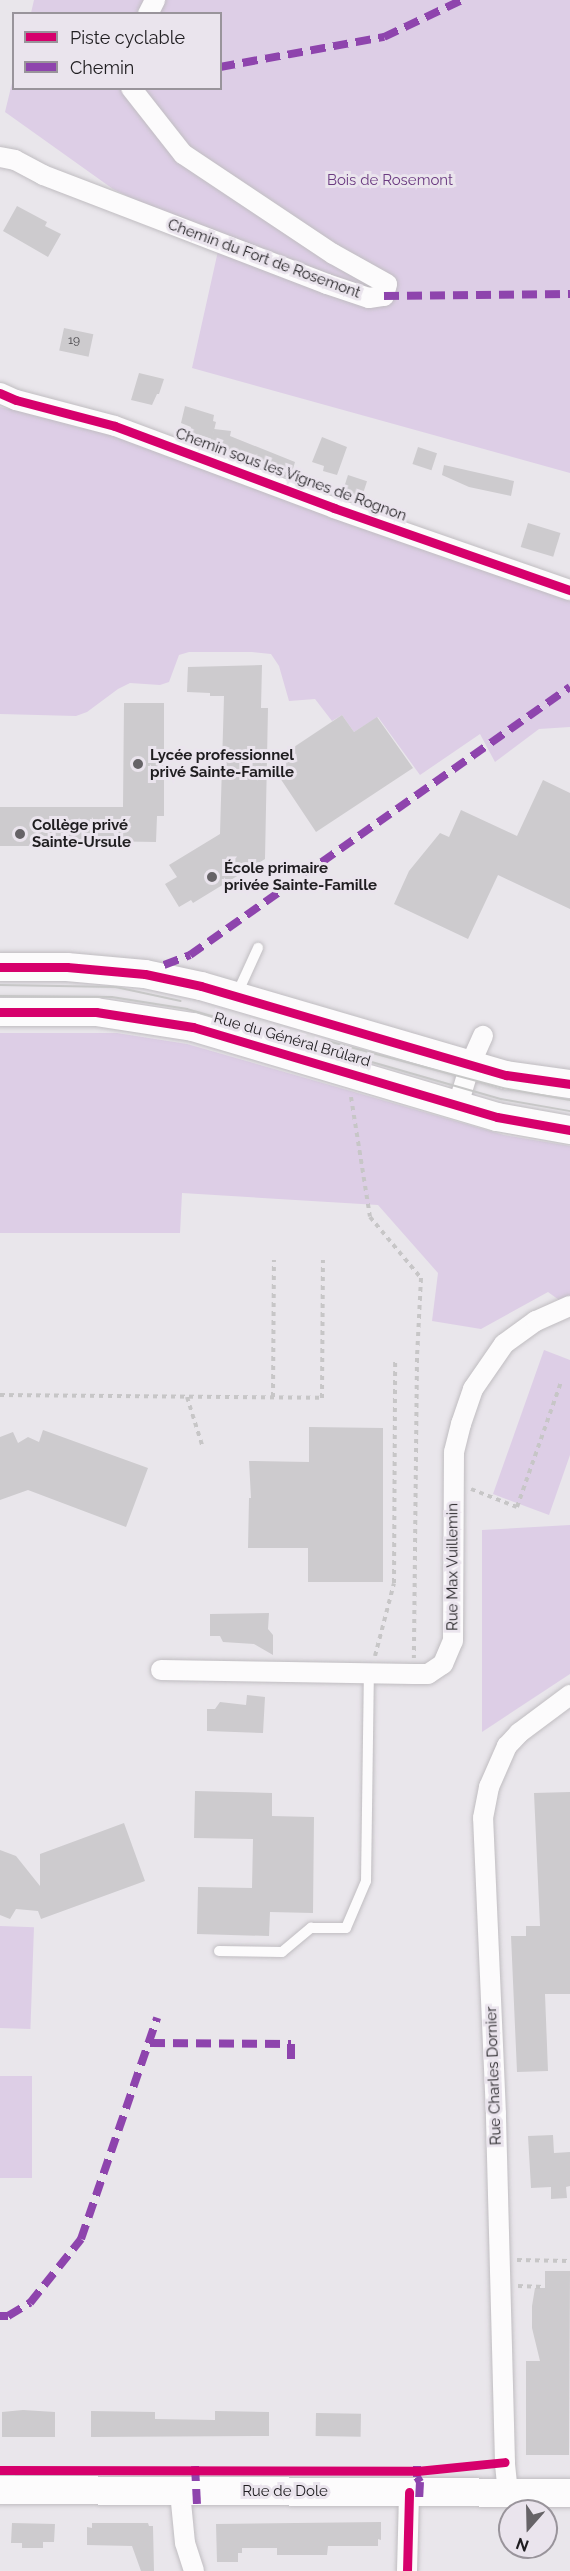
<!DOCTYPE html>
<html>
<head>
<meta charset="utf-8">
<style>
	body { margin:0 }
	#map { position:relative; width:570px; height:2571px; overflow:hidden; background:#e9e6eb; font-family:Raleway,sans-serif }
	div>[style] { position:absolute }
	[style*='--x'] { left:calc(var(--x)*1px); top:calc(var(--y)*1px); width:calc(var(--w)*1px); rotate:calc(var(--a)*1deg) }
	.green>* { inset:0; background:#ddcee6; transform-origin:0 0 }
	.building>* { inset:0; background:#cdcbce; transform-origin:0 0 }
	.path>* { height:4px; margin-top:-2px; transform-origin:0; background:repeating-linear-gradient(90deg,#c7c6c7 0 4.5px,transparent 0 9px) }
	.roads { filter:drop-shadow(0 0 2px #c0bdc1) drop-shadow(0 0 2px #c0bdc1) }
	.service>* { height:10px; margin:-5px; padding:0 5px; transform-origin:5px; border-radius:5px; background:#fcfbfc }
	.minor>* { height:20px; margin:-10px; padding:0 10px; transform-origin:10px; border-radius:10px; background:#fcfbfc }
	.secondary>* { height:28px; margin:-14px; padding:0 14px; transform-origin:14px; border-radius:14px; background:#fcfbfc }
	.tram>* { height:1.5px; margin:-0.75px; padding:0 0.75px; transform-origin:0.75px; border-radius:0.75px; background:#c7c7c7 }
	.quiet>* { height:8px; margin-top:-4px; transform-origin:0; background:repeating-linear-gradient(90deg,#8e44ad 0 15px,transparent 0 23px) }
	.cycleway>* { height:9px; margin:-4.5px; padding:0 4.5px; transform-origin:4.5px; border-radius:4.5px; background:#d6006c }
	.dots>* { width:16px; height:16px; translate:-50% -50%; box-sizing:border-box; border:3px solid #eae4ed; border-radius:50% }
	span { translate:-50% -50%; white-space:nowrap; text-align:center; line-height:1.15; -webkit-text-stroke:6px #eae4ed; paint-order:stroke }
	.number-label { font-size:12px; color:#4a484c }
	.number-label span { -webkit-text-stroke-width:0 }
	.park-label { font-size:15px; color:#6b3b81 }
	.street-label { font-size:15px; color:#1f1d20 }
	.poi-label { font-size:15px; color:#1f1d20; font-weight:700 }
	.left { translate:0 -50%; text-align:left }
	.legend { position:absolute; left:12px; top:12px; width:210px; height:78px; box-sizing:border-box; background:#eae4ed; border:2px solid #99949b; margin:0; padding:8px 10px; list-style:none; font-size:18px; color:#1f1d20 }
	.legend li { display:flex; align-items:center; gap:12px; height:30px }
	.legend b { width:30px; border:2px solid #99949b }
	.north { position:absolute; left:498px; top:2499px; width:60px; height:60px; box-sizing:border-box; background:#eae4ed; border:2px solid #99949b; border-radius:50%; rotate:200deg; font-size:16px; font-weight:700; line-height:24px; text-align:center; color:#1f1d20 }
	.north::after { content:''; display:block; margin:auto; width:21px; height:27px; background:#666367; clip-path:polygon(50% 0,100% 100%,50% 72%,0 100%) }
</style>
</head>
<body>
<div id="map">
	<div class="green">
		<i style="clip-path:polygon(34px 0,570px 0,570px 473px,192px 368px,220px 242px,113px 189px,5px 112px,13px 79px,14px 88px,220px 88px,220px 14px,31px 13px)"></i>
		<i style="clip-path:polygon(0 407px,111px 432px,570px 597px,570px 727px,539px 729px,495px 762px,480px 734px,420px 775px,378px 717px,354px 732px,342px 715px,332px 721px,315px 699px,289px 701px,279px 666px,271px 654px,252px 652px,189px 652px,179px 655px,169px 682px,160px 685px,130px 683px,118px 689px,87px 712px,76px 716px,0 714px)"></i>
		<i style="clip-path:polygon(0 1033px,117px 1033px,187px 1044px,504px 1135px,570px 1146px,570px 1308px,548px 1292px,481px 1329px,432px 1321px,438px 1273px,378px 1205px,182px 1193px,180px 1233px,0 1233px)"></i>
		<i style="clip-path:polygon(544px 1350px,570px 1360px,570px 1455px,549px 1515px,493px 1494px)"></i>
		<i style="clip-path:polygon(570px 1525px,570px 1674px,482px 1732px,482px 1530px)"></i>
		<i style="left:0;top:1926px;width:34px;height:102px;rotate:2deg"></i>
		<i style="left:0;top:2076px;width:32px;height:102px"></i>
	</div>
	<div class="building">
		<i style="clip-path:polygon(17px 206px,47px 222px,45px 226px,61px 234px,48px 257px,3px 231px)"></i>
		<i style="left:64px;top:328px;width:30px;height:23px;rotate:12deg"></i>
		<i style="clip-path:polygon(139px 373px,164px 379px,159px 394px,157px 394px,152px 405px,131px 400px)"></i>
		<i style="clip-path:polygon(185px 406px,214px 415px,213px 421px,216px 422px,212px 439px,190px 432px,191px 427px,181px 423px)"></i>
		<i style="clip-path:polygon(214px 429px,231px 431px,230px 436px,295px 462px,290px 479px,240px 459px,242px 454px,209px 448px)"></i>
		<i style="clip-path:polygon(322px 437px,347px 447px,337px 475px,323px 471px,324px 466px,312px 462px)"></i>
		<i style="left:418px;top:447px;width:20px;height:18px;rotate:18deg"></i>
		<i style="clip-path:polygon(444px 465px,514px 481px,511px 496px,469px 487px,442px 475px)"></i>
		<i style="left:348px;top:475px;width:20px;height:17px;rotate:18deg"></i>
		<i style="left:528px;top:523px;width:34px;height:25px;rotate:17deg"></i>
		<i style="clip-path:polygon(262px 665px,261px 708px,268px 708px,265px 859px,193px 903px,191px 900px,179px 907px,165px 884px,177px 877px,169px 865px,220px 834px,224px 696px,210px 696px,210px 693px,187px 692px,188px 667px)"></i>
		<i style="clip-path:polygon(124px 703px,164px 703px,164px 816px,157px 816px,156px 842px,97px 841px,96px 846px,0 846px,0 807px,123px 807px)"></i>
		<i style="clip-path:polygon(342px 715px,354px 732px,377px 717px,413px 768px,316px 832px,270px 763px)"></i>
		<i style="clip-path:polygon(543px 780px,570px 793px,570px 909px,498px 875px,468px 939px,394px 904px,409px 871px,440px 833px,449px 837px,461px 810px,517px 836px)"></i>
		<i style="clip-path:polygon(309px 1427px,383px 1428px,383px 1582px,308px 1582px,308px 1548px,248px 1548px,249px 1498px,251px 1498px,249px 1461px,309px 1462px)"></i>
		<i style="clip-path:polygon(43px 1430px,148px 1468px,126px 1527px,28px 1490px,0 1500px,0 1437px,13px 1432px,18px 1443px,28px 1437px,39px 1442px)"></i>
		<i style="clip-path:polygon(269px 1613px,268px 1629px,273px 1635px,273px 1655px,254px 1644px,223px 1642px,220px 1636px,210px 1636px,210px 1614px)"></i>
		<i style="clip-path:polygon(247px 1695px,265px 1697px,263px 1733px,207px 1731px,207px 1709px,215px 1709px,220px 1702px,246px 1705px)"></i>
		<i style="clip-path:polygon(195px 1791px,272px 1793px,272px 1816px,314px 1817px,313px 1913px,270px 1912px,269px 1936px,197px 1934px,198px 1887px,252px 1888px,253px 1839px,194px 1838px)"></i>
		<i style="clip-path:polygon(570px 1792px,570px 1994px,545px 1994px,548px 2071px,517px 2072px,511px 1936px,526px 1936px,526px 1926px,540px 1926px,534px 1793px)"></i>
		<i style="clip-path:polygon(124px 1823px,145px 1881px,41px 1919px,38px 1911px,16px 1909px,10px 1919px,0 1915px,0 1850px,16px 1856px,40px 1886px,40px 1854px)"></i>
		<i style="clip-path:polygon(553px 2135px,554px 2153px,570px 2152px,570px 2186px,566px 2187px,567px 2198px,551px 2199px,551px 2187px,531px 2188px,528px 2136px)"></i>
		<i style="clip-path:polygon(545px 2271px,570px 2271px,569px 2455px,526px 2455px,526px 2361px,540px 2361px,532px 2328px,532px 2306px,535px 2288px,545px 2288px)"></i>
		<i style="clip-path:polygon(23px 2410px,55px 2412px,55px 2437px,2px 2437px,2px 2412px)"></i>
		<i style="clip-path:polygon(91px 2411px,155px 2412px,155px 2419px,215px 2420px,215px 2411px,269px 2412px,269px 2436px,91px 2437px)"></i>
		<i style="left:316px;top:2413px;width:45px;height:23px;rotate:1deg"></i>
		<i style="clip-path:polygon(381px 2522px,381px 2540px,378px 2539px,378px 2546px,328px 2546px,327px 2555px,277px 2555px,277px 2548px,242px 2548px,242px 2553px,238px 2553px,238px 2562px,217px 2562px,216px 2524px)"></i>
		<i style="clip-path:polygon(12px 2523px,55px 2524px,54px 2542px,43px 2542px,43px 2548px,22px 2548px,22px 2543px,11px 2543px)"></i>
		<i style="clip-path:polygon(92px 2523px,148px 2523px,149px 2526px,153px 2526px,154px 2571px,141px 2571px,132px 2546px,87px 2545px,87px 2527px,92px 2528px)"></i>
	</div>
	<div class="path">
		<i style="--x:351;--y:1097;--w:121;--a:81"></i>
		<i style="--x:370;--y:1217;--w:80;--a:50.1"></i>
		<i style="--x:421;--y:1278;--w:80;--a:92.9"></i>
		<i style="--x:417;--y:1358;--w:300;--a:90.6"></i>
		<i style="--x:0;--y:1395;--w:322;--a:0.5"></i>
		<i style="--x:322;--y:1398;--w:138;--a:-89.6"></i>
		<i style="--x:187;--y:1397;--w:53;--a:72.6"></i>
		<i style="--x:273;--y:1397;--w:137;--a:-89.6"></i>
		<i style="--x:471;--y:1489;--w:49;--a:21.4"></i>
		<i style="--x:517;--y:1507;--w:133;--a:-70.6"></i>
		<i style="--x:375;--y:1656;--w:75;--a:-75.4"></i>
		<i style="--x:394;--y:1583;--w:224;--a:-89.7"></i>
		<i style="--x:517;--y:2260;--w:53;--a:1.1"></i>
		<i style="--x:518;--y:2286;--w:27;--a:2"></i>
	</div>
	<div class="roads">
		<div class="service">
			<i style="--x:236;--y:996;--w:53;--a:-65.4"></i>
			<i style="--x:219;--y:1951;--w:63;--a:0.9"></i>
			<i style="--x:282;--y:1952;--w:38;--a:-40"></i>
			<i style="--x:311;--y:1928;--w:35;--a:0"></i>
			<i style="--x:346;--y:1928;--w:51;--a:-66.9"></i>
			<i style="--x:366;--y:1881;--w:208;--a:-89.2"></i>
		</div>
		<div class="minor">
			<i style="--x:148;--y:14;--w:16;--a:-63"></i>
			<i style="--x:0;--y:157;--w:15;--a:11"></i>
			<i style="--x:15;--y:160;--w:32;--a:28"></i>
			<i style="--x:43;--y:175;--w:304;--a:21"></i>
			<i style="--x:327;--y:284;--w:44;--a:18.4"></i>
			<i style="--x:369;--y:298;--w:15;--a:-8"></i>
			<i style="--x:384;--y:296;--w:12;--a:-76"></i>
			<i style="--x:387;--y:284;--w:62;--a:-150.9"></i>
			<i style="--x:333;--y:254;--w:180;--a:-146.3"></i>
			<i style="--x:183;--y:154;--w:84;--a:-128.2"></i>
			<i style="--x:0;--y:393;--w:17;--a:24"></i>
			<i style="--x:16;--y:400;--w:102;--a:14.7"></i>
			<i style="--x:115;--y:426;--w:234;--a:20.5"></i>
			<i style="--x:334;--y:508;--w:250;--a:19.2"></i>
			<i style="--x:458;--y:1105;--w:42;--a:-73.3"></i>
			<i style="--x:470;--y:1065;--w:32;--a:-66"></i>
			<i style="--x:161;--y:1670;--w:253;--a:0.9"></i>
			<i style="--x:414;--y:1674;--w:14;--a:0"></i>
			<i style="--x:428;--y:1674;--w:18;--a:-34"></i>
			<i style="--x:443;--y:1664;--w:25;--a:-67"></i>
			<i style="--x:453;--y:1641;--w:189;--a:-89.7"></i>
			<i style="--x:454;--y:1452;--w:29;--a:-76"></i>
			<i style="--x:461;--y:1424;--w:37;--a:-71"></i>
			<i style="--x:473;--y:1389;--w:55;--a:-55.4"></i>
			<i style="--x:504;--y:1344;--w:39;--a:-36"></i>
			<i style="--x:536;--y:1321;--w:37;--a:-24"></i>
			<i style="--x:180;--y:2492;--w:51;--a:84.4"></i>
			<i style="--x:185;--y:2543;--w:29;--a:72"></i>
			<i style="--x:508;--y:2493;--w:31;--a:-96"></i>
			<i style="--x:505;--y:2462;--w:348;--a:-91.5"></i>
			<i style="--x:496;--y:2114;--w:296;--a:-92.5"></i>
			<i style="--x:483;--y:1818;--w:32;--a:-79"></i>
			<i style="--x:489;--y:1787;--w:45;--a:-66.3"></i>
			<i style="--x:507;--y:1746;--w:18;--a:-47"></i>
			<i style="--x:519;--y:1733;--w:64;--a:-36.7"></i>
			<i style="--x:407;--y:2571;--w:79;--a:-88.5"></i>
		</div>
		<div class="secondary">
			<i style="--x:0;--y:967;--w:67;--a:0"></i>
			<i style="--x:67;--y:967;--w:78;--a:5.1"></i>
			<i style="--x:145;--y:974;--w:57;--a:12.1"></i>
			<i style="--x:201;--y:986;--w:318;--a:16.3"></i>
			<i style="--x:506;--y:1075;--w:65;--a:8"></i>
			<i style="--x:0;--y:1012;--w:96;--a:0"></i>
			<i style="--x:96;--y:1012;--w:98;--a:8.8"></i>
			<i style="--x:193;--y:1027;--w:317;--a:16.5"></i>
			<i style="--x:497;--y:1117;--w:74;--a:10.1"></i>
			<i style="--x:0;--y:2490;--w:570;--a:0.3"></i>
		</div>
	</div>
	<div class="tram">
		<i style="--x:0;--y:985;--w:116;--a:1"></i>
		<i style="--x:116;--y:987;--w:66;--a:12.2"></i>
		<i style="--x:0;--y:996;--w:112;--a:0.5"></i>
		<i style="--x:112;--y:997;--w:76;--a:9.1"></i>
		<i style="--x:187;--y:1009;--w:327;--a:16"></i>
		<i style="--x:501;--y:1099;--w:70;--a:9.9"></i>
		<i style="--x:328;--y:1041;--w:181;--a:15"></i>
		<i style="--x:503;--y:1088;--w:68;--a:10.2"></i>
	</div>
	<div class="quiet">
		<i style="--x:220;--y:67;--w:167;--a:-10.4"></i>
		<i style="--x:384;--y:37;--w:86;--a:-25.4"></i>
		<i style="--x:384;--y:296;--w:186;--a:-0.6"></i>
		<i style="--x:164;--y:965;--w:28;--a:-21"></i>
		<i style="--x:190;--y:955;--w:465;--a:-35.2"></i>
		<i style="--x:150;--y:2043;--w:141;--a:0.4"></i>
		<i style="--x:291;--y:2044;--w:19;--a:90"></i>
		<i style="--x:0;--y:2316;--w:8;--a:0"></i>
		<i style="--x:8;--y:2316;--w:26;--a:-31"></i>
		<i style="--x:30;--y:2303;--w:82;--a:-51.4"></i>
		<i style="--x:81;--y:2239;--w:234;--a:-71"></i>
		<i style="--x:195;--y:2466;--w:38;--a:87"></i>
		<i style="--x:417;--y:2466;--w:11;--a:90"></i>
		<i style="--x:417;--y:2477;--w:6;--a:59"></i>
		<i style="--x:420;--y:2482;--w:21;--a:93"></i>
	</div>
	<div class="cycleway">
		<i style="--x:0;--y:393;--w:17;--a:24"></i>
		<i style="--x:16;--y:400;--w:102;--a:14.7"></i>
		<i style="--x:115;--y:426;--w:234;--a:20.5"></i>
		<i style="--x:334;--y:508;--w:250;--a:19.2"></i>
		<i style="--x:0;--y:967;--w:67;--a:0"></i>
		<i style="--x:67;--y:967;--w:78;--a:5.1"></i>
		<i style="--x:145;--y:974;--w:57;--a:12.1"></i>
		<i style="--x:201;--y:986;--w:318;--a:16.3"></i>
		<i style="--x:506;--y:1075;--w:65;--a:8"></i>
		<i style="--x:0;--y:1012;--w:96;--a:0"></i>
		<i style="--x:96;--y:1012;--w:98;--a:8.8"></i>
		<i style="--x:193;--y:1027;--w:317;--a:16.5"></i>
		<i style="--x:497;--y:1117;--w:74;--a:10.1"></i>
		<i style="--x:0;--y:2470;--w:417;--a:0.1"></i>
		<i style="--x:417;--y:2471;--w:88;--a:-5.8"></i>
		<i style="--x:407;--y:2571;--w:79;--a:-88.5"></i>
	</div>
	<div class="dots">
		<i style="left:138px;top:764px;background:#666367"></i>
		<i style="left:20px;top:834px;background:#666367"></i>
		<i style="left:212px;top:877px;background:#666367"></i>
	</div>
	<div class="number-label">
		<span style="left:74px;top:341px">19</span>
	</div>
	<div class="park-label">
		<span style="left:390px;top:181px">Bois de Rosemont</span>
	</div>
	<div class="street-label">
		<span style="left:264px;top:259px;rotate:20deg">Chemin du Fort de Rosemont</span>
		<span style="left:291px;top:475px;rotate:20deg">Chemin sous les Vignes de Rognon</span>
		<span style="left:292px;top:1040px;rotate:16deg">Rue du Général Brûlard</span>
		<span style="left:453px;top:1567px;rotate:-90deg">Rue Max Vuillemin</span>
		<span style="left:494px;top:2076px;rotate:-92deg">Rue Charles Dornier</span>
		<span style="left:285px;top:2492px">Rue de Dole</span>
	</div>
	<div class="poi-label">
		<span class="left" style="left:150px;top:764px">Lycée professionnel<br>privé Sainte-Famille</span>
		<span class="left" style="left:32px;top:834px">Collège privé<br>Sainte-Ursule</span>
		<span class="left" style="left:224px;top:877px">École primaire<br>privée Sainte-Famille</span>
	</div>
	<ul class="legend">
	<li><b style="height:8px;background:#d6006c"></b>Piste cyclable</li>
	<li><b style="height:8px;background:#8e44ad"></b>Chemin</li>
	</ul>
	<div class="north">N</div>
</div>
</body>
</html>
